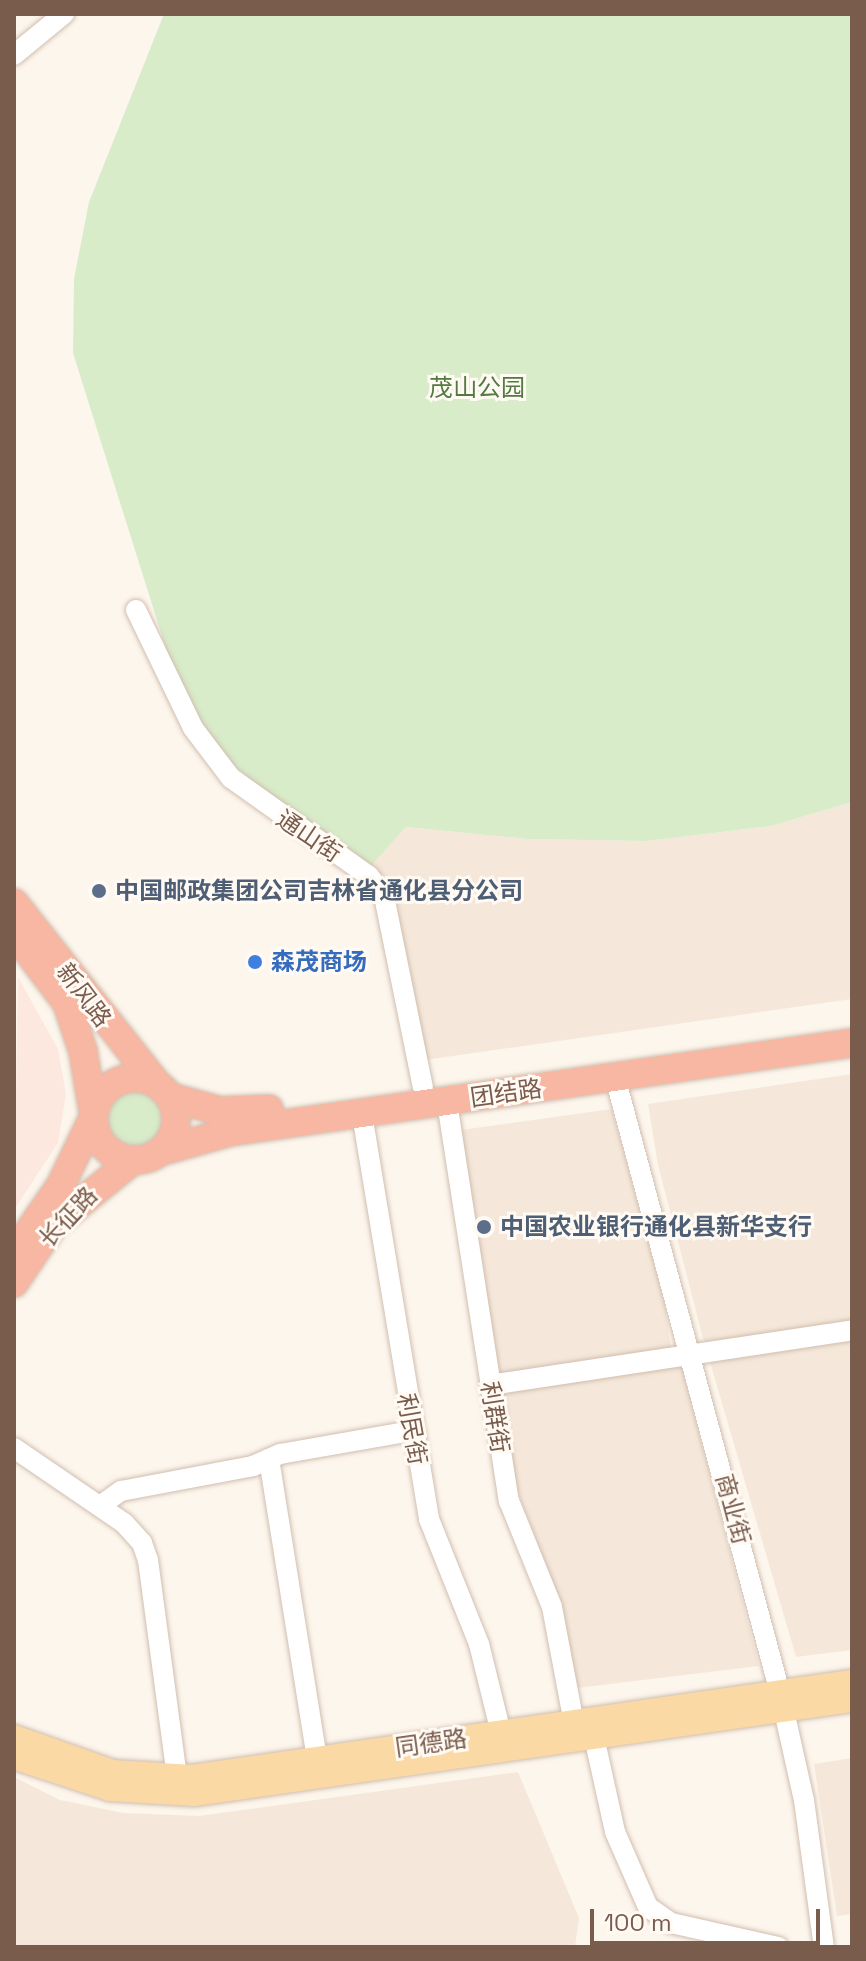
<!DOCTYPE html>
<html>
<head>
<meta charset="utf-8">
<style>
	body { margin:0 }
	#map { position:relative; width:866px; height:1961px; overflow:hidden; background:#fdf6ec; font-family:"Space Grotesk","Noto Sans SC",sans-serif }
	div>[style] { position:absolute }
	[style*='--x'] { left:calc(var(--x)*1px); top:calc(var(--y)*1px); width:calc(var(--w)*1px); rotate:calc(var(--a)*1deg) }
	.residential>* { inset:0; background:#f5e8da }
	.commercial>* { inset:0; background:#fde8e0 }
	.green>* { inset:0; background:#d8ecc9 }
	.round { border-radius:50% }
	.roads { filter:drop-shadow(0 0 2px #d1beb0) drop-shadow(0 0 2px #d1beb0) }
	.minor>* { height:20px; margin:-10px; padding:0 10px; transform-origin:10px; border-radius:10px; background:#fff }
	.major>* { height:24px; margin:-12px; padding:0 12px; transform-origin:12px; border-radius:12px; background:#fbd9a5 }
	.highway>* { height:28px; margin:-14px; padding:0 14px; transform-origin:14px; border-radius:14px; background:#f7b7a3 }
	.highway>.ring { margin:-14px; padding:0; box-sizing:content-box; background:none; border:28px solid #f7b7a3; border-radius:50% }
	.dots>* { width:22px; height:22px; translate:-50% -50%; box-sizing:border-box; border:4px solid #fffaf3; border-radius:50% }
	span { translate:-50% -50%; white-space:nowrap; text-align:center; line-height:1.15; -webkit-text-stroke:6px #fffaf3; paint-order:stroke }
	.park-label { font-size:24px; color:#537a41 }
	.street-label { font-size:24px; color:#7a5c4d }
	.service-label { font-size:24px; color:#4e5e75; font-weight:700 }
	.left { translate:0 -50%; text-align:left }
	.shop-label { font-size:24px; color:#366cbe; font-weight:700 }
	.frame { position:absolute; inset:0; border:16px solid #7a5c4d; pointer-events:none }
	.scale { position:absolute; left:590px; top:1909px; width:230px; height:36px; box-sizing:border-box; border:4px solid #7a5c4d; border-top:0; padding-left:10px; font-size:24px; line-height:28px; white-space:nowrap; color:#7a5c4d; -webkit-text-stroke:6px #fffaf3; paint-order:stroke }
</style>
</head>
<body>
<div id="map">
	<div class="residential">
		<i style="clip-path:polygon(852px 802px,852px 999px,425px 1060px,394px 893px,371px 866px,406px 827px,528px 839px,647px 841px,771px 826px)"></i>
		<i style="clip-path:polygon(852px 1074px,852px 1321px,704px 1342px,658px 1165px,648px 1104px)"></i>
		<i style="clip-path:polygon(612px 1109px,664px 1301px,671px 1348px,498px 1374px,461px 1130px)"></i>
		<i style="clip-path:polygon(852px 1341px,852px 1650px,796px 1657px,710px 1362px)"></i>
		<i style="clip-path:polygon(681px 1364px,759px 1666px,577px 1688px,560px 1600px,515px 1485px,500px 1390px)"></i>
		<i style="clip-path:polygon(852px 1758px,852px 1914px,837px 1916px,814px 1764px)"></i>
		<i style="clip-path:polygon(518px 1772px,579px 1918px,575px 1947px,14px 1947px,14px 1777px,60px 1800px,124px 1813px,199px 1816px)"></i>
	</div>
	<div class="commercial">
		<i style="clip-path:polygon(18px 977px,58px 1049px,66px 1094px,58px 1143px,14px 1210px)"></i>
	</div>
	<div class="green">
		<i style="clip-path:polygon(164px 14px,852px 14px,852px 802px,771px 826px,647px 841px,528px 839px,406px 827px,371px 866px,269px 797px,223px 755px,179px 690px,73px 353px,74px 279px,89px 202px)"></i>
		<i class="round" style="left:108px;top:1091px;width:58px;height:58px"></i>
	</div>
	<div class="roads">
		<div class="minor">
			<i style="--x:14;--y:55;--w:65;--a:-39.4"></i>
			<i style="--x:136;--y:610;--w:131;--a:64.2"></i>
			<i style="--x:193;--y:728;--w:63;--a:52.8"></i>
			<i style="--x:231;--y:778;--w:169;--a:35.4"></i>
			<i style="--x:369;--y:876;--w:25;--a:53"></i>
			<i style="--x:384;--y:896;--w:195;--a:78.5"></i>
			<i style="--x:615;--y:1077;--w:638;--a:75"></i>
			<i style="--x:780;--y:1693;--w:110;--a:77.4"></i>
			<i style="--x:804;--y:1800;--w:148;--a:82.3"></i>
			<i style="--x:447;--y:1102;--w:404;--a:81.2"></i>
			<i style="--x:509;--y:1501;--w:114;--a:67.9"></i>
			<i style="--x:552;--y:1607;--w:118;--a:79.3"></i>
			<i style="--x:362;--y:1114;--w:411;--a:80.6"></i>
			<i style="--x:429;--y:1519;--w:135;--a:68.2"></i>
			<i style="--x:479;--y:1644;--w:92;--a:76.1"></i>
			<i style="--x:490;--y:1385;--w:366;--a:-8.6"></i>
			<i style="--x:14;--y:1448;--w:133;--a:34.3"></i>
			<i style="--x:124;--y:1523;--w:27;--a:48"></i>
			<i style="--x:142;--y:1543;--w:18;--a:71"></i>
			<i style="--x:148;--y:1560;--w:219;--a:82.4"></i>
			<i style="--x:269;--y:1459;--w:304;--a:80.9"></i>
			<i style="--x:100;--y:1506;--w:26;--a:-36"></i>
			<i style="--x:121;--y:1491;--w:134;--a:-10.7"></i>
			<i style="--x:253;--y:1466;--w:30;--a:-24"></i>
			<i style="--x:280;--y:1454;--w:134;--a:-9.9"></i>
			<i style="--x:594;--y:1737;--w:97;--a:77.5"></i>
			<i style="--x:615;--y:1832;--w:82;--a:66.3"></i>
			<i style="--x:648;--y:1907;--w:28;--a:35"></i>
			<i style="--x:671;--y:1923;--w:110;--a:12.6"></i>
		</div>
		<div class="major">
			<i style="--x:14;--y:1737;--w:105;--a:19.5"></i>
			<i style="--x:113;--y:1772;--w:79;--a:3.6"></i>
			<i style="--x:192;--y:1777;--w:667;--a:-8.19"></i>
			<i style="--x:14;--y:1757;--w:101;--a:18.4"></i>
			<i style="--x:110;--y:1789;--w:84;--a:3.4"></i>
			<i style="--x:194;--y:1794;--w:665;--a:-8.13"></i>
		</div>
		<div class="highway">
			<i style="--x:14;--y:903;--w:231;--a:51.7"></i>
			<i style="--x:14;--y:933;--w:88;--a:52.9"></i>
			<i style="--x:67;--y:1003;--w:51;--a:71.6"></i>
			<i style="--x:83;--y:1051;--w:66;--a:80.4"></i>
			<i style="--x:94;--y:1116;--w:76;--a:115.6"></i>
			<i style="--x:61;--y:1185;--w:83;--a:124.7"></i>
			<i class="ring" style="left:94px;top:1078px;width:54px;height:54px"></i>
			<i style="--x:170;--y:1097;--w:52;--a:15.6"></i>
			<i style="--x:220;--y:1111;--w:49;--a:-2.3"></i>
			<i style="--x:162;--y:1151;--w:70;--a:-15.8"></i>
			<i style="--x:229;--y:1132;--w:629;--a:-8.13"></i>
			<i style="--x:14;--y:1283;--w:70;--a:-56.1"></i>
			<i style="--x:53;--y:1225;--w:102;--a:-39"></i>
		</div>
	</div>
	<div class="dots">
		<i style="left:99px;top:891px;background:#5c6f8a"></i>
		<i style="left:255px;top:962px;background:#3f7fe0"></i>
		<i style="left:484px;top:1227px;background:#5c6f8a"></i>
	</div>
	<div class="park-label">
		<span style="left:477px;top:388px">茂山公园</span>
	</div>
	<div class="street-label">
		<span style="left:309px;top:836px;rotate:34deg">通山街</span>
		<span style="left:84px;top:995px;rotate:53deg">新风路</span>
		<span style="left:506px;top:1093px;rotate:-8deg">团结路</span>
		<span style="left:68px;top:1217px;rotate:-47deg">长征路</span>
		<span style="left:495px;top:1417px;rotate:81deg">利群街</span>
		<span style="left:412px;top:1429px;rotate:80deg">利民街</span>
		<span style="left:733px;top:1509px;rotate:75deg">商业街</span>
		<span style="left:431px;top:1743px;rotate:-8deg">同德路</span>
	</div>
	<div class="service-label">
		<span class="left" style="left:115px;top:891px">中国邮政集团公司吉林省通化县分公司</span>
		<span class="left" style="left:500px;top:1227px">中国农业银行通化县新华支行</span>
	</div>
	<div class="shop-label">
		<span class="left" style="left:271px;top:962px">森茂商场</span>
	</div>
	<div class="frame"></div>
	<div class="scale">100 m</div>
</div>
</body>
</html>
